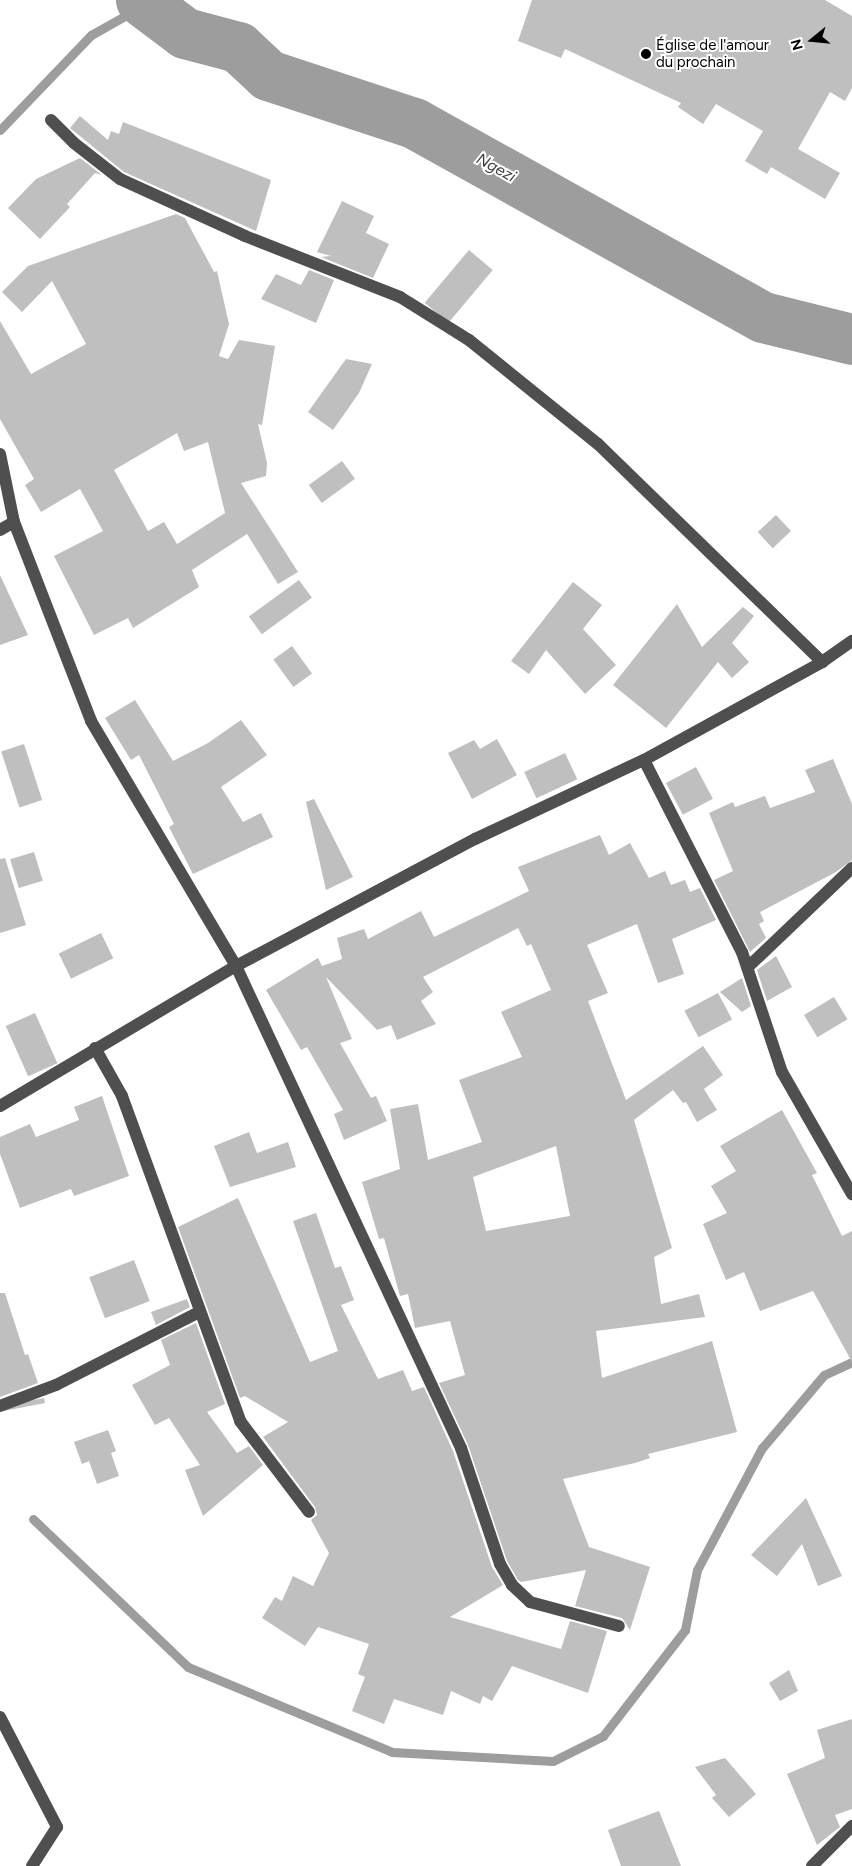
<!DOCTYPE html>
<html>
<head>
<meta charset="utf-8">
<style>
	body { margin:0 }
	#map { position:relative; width:852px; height:1866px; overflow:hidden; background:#fff; font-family:Figtree,sans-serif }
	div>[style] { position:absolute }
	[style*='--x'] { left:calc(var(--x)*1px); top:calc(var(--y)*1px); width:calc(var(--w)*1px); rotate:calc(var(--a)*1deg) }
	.stream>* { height:9px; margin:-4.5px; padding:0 4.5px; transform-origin:4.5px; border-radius:4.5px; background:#9d9d9d }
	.river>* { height:51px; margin:-25.5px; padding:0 25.5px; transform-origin:25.5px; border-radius:25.5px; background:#9d9d9d }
	.building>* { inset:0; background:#bfbfbf; transform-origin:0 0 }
	.minor>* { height:12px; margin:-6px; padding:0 6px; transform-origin:6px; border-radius:6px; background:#4f4f4f }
	.dots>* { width:14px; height:14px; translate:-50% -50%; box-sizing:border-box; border:2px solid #fff; border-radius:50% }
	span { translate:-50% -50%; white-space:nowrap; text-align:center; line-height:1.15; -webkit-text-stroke:4px #fff; paint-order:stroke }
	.poi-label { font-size:15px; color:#000 }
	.left { translate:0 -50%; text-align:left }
	.water-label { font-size:16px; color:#3e3e3e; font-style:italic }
	.north { position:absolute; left:787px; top:15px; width:50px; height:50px; -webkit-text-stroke:4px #fff; paint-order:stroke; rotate:253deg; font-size:14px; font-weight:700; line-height:20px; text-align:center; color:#000 }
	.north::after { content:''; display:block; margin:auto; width:18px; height:22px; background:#000; clip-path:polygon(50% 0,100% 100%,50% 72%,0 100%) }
</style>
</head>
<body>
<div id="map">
	<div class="stream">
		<i style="--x:0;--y:130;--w:132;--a:-46.2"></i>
		<i style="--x:91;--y:35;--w:63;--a:-29.4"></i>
		<i style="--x:33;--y:1519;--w:214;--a:43.7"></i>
		<i style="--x:188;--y:1667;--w:221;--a:22.6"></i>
		<i style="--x:392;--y:1752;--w:161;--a:3.2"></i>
		<i style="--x:553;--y:1761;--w:56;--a:-26.6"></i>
		<i style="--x:603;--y:1736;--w:134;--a:-52.3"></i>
		<i style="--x:685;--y:1630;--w:61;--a:-78.7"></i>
		<i style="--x:697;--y:1570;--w:138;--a:-62"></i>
		<i style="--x:762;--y:1448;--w:96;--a:-49.7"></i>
		<i style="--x:824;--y:1375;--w:31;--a:-25"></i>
	</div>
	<div class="river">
		<i style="--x:141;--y:0;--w:55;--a:36.9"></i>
		<i style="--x:185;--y:33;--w:55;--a:14.8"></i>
		<i style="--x:238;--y:47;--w:41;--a:43"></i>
		<i style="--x:268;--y:75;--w:154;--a:18.2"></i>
		<i style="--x:414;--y:123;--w:399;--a:29.1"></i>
		<i style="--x:763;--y:317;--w:92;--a:13.9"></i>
	</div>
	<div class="building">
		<i style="clip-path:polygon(532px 0,825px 0,852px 16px,852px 88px,845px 101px,830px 92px,798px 149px,840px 173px,825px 199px,771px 167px,767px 174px,745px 161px,763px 131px,716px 104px,703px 124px,678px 107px,681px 103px,565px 49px,561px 58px,518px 41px)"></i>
		<i style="clip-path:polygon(80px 116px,108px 140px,111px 131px,119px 134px,123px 122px,271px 180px,256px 231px,124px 172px,70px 128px)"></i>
		<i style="clip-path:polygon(80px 158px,102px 175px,95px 173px,67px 204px,70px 207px,40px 239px,8px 208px,36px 179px)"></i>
		<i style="clip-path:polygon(342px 201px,374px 216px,366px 233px,389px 244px,373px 278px,321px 257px,331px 256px,317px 252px)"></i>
		<i style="clip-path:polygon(evenodd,176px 214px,185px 218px,214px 272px,217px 271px,229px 324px,219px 356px,228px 359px,239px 340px,275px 346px,262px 425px,258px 424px,267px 463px,266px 476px,241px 483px,298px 572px,278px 584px,247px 534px,192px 570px,199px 587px,133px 628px,128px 618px,94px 635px,54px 556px,103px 531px,80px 489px,41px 512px,25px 485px,34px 479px,0 419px,0 321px,31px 374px,86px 344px,52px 281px,22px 312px,2px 292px,28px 266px,176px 214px,177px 433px,184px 451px,208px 442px,225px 513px,177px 544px,164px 522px,148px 531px,114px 470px,177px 433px)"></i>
		<i style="left:469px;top:250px;width:31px;height:69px;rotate:40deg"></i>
		<i style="clip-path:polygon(309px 270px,334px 280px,316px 323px,261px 299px,276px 274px,301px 285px)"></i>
		<i style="clip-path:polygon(346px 359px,372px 364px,359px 393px,333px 430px,308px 412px)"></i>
		<i style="left:342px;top:461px;width:22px;height:41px;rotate:54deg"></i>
		<i style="left:776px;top:515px;width:22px;height:25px;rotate:47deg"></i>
		<i style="clip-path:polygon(0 575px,28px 635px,0 645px)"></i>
		<i style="left:299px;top:580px;width:22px;height:62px;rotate:54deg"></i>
		<i style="clip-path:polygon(573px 582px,602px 605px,583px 629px,616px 665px,585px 694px,546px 650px,529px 674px,511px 661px)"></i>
		<i style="clip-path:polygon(677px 604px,702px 647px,743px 607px,754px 616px,732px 643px,749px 662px,732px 678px,718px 662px,666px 728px,613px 685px)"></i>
		<i style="left:292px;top:646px;width:34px;height:23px;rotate:54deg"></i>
		<i style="clip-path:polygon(135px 700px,173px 761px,208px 743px,241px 720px,267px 755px,221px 787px,243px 822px,261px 813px,273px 837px,193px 874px,169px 827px,174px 824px,139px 755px,131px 760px,105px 718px)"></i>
		<i style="clip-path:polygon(497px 739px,517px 775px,472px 799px,448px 753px,474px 740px,480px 749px)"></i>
		<i style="left:24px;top:744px;width:59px;height:24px;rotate:72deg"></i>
		<i style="left:565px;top:753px;width:29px;height:45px;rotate:65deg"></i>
		<i style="clip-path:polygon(833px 759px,852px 804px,852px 860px,836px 872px,760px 912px,764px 921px,759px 924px,766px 938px,750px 952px,714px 880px,733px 871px,709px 813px,733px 802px,735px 807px,765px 796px,770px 808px,815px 792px,805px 770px)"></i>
		<i style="left:696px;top:767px;width:36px;height:34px;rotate:62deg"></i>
		<i style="clip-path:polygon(314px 799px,353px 877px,326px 890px,306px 802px)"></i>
		<i style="clip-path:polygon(evenodd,600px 835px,609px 855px,630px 843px,649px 878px,665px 871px,671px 885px,685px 880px,690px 892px,700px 888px,716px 920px,672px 939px,684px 974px,658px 983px,637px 924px,587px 945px,608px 993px,588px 1001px,626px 1100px,703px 1046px,723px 1075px,704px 1089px,717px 1110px,697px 1122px,686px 1102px,683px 1103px,673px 1090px,634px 1120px,672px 1248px,654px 1257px,661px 1304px,699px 1294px,705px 1317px,596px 1331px,602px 1378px,712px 1341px,737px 1432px,648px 1454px,650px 1458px,635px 1463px,563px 1479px,589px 1547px,650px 1567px,630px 1630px,622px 1618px,575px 1606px,586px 1570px,521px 1582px,518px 1580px,507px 1561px,468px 1445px,439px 1383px,465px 1375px,450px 1321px,415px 1328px,408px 1294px,400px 1296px,384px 1238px,379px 1239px,362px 1182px,400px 1169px,390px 1109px,418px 1104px,428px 1160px,482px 1142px,459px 1080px,522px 1057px,501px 1012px,551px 990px,531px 944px,527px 946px,518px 928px,423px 977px,433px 992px,421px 1001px,436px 1024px,397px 1040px,391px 1025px,377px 1030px,326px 977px,352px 1039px,340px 1043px,371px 1098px,376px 1096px,387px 1121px,344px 1140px,334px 1114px,343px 1110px,307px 1047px,301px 1050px,266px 990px,318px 958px,322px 966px,342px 959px,337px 938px,364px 929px,368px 939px,421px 911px,434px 937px,529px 891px,518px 867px,600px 835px,556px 1146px,570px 1216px,486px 1231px,473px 1177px,556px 1146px)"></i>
		<i style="left:34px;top:852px;width:30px;height:25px;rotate:73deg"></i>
		<i style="clip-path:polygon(5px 858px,26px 925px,0 933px,0 859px)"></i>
		<i style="left:101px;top:933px;width:28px;height:47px;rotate:64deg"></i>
		<i style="clip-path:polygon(776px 956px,792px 987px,767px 1001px,757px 970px)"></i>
		<i style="clip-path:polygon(742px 978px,751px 1006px,742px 1012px,720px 992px)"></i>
		<i style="left:718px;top:993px;width:30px;height:38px;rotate:62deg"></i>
		<i style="left:834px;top:997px;width:26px;height:35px;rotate:59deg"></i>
		<i style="left:35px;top:1013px;width:55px;height:32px;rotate:66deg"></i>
		<i style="clip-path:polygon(102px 1096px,129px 1176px,74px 1196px,71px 1189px,20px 1208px,0 1154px,0 1137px,30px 1124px,36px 1137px,79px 1120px,74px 1107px)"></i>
		<i style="clip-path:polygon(782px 1110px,817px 1173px,812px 1175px,842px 1236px,852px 1231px,852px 1362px,813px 1291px,760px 1311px,744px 1272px,726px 1280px,703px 1224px,727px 1213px,711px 1186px,736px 1171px,720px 1146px)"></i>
		<i style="clip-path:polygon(249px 1132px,257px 1153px,288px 1142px,296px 1167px,230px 1187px,214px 1146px)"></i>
		<i style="clip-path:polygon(238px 1198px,310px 1362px,338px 1351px,293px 1221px,316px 1213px,335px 1268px,341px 1266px,354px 1300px,341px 1305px,378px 1379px,403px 1370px,412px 1391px,424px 1387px,453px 1451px,492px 1567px,503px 1585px,450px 1617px,561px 1649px,570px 1621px,607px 1631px,588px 1693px,512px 1666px,492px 1701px,483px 1696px,480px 1704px,451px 1691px,443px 1715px,394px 1699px,384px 1724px,352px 1711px,365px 1677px,358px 1674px,369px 1644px,318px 1627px,305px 1646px,262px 1618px,275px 1597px,282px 1601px,293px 1576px,313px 1586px,329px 1553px,311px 1520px,317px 1515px,315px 1507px,263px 1437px,288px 1422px,245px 1396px,240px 1398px,178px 1227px)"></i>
		<i style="left:134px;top:1260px;width:44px;height:48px;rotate:69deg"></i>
		<i style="clip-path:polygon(0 1293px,5px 1293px,25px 1355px,28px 1354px,38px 1383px,0 1397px)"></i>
		<i style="clip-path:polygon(187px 1299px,190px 1307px,156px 1325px,151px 1312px)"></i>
		<i style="clip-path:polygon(196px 1323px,225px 1404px,207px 1412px,237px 1453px,249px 1446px,263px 1465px,203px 1516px,185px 1470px,200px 1465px,169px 1418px,155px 1425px,132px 1385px,170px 1365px,161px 1340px)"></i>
		<i style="left:44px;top:1398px;width:5px;height:47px;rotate:79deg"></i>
		<i style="clip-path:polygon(108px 1430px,116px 1451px,111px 1453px,119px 1476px,97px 1484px,89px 1461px,82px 1464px,74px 1442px)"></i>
		<i style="clip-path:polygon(806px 1498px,842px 1576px,818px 1586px,802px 1544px,777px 1576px,751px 1555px)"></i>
		<i style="clip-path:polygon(789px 1670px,798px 1691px,780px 1701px,769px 1683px)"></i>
		<i style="clip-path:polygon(852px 1719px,852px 1809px,835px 1815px,840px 1827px,817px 1845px,787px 1774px,825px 1758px,817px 1730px)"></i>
		<i style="clip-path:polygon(725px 1758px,756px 1794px,729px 1817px,712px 1798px,716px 1795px,695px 1767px)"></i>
		<i style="clip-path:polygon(659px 1811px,681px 1866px,621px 1866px,608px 1830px)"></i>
	</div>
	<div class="minor">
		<i style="--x:51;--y:120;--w:33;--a:45"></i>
		<i style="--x:74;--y:143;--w:58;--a:38"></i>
		<i style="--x:120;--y:179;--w:137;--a:24.5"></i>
		<i style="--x:245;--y:236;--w:167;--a:21.5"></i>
		<i style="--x:400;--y:297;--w:81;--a:31.9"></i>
		<i style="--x:469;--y:340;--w:166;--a:38.9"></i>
		<i style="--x:598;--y:444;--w:313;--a:44.2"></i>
		<i style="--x:0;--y:454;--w:69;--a:78.4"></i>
		<i style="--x:14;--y:522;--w:213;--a:68.8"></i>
		<i style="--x:91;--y:721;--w:285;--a:59.4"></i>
		<i style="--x:236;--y:966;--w:532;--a:64.98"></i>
		<i style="--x:461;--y:1448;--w:122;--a:71.4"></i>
		<i style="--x:500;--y:1564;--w:24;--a:60"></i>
		<i style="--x:512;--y:1585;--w:25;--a:43"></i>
		<i style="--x:530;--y:1602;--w:92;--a:15.1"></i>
		<i style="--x:0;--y:530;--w:16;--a:-30"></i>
		<i style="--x:644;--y:760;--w:216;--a:63"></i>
		<i style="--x:742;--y:952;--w:126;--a:71.6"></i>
		<i style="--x:782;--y:1072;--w:141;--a:60.2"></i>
		<i style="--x:748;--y:967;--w:144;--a:-43.6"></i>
		<i style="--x:95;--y:1048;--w:55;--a:60.6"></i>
		<i style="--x:122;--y:1096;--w:346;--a:70"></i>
		<i style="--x:240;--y:1421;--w:114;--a:52.8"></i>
		<i style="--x:0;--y:1106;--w:274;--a:-30.7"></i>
		<i style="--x:236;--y:966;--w:271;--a:-28"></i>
		<i style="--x:475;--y:839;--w:187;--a:-25.1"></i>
		<i style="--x:644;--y:760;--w:203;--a:-28.8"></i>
		<i style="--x:822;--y:662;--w:37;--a:-35"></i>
		<i style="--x:0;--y:1406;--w:60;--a:-20.6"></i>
		<i style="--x:56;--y:1385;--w:161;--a:-27"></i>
		<i style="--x:0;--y:1717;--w:124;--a:62.6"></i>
		<i style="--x:57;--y:1827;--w:46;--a:122.7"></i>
		<i style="--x:812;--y:1866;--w:57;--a:-45"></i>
	</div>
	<div class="dots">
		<i style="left:646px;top:54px;background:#000"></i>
	</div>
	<div class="poi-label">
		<span class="left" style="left:656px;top:54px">Église de l'amour<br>du prochain</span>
	</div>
	<div class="water-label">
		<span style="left:496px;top:168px;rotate:29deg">Ngezi</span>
	</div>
	<div class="north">N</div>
</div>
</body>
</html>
